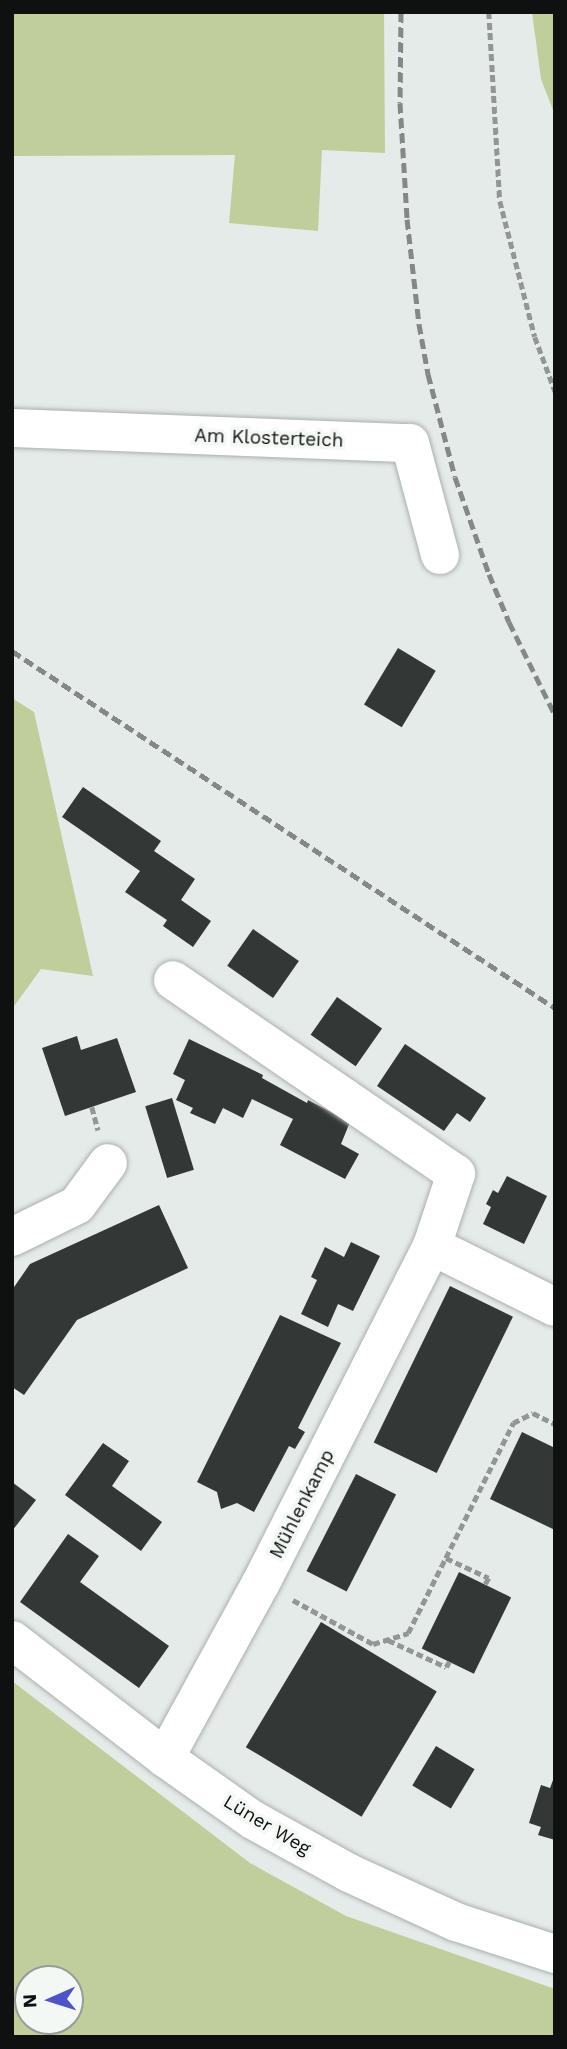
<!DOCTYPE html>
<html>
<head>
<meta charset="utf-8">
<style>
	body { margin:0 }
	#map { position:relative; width:567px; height:2049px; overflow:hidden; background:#e5ebe8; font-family:"Work Sans",sans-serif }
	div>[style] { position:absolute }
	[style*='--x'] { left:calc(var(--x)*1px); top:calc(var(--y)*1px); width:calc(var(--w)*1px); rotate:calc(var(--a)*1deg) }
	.green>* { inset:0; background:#bfce9a }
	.building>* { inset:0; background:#333837; transform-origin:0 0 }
	.path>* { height:4.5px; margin-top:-2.25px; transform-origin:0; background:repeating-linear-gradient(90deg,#929795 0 7px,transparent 0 10.5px) }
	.roads { filter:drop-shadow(0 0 2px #aab0ad) drop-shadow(0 0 2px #aab0ad) }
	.minor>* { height:38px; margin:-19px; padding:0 19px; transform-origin:19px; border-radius:19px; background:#fff }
	.rail>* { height:5px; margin-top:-2.5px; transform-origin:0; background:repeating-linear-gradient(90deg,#848886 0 10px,transparent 0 15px) }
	span { translate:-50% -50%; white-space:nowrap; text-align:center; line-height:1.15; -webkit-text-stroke:7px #f3f8f5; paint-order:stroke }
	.street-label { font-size:19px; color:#0f1110 }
	.frame { position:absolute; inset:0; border:14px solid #0f1110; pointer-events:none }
	.north { position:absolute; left:14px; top:1965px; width:70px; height:70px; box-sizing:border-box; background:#f3f8f5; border:2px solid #989c99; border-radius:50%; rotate:267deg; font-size:19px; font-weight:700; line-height:28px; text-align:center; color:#0f1110 }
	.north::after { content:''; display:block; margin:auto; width:24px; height:32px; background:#4d54ca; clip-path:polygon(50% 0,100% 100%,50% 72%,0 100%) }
</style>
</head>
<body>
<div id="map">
	<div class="green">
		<i style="clip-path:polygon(12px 12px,384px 12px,385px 153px,322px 150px,318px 231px,229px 223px,235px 155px,12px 156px)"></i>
		<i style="clip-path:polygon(532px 12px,555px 12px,555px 115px,541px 79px)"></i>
		<i style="clip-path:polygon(12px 698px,34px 712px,93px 976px,41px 969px,12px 1009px)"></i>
		<i style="clip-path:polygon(evenodd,12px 1681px,250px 1863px,346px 1916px,555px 1989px,555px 2037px,12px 2037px,12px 1681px,28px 1979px,70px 1979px,70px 2021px,28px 2021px,28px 1979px)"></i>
	</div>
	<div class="building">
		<i style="left:398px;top:648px;width:44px;height:66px;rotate:31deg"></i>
		<i style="clip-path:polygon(83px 787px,161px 841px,154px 851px,195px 879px,181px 900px,211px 921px,193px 947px,163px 926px,167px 920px,125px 892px,140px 871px,62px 817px)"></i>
		<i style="left:253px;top:929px;width:56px;height:45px;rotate:35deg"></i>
		<i style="left:337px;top:997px;width:55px;height:46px;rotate:35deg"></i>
		<i style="clip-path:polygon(77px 1036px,81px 1050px,117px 1038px,136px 1092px,65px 1116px,42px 1048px)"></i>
		<i style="clip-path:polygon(189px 1039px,263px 1075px,262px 1078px,307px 1103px,308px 1100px,350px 1122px,341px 1144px,359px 1154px,345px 1179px,280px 1145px,293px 1119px,252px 1099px,243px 1118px,223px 1108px,215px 1124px,190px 1113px,193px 1108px,176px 1100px,185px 1080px,173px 1074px)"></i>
		<i style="clip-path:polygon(405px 1044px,486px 1098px,470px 1122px,457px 1113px,444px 1131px,377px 1086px)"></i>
		<i style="left:172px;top:1098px;width:75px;height:28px;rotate:73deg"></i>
		<i style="clip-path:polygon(507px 1176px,547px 1196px,524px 1244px,483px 1224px,491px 1207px,486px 1204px,493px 1190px,498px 1193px)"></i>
		<i style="clip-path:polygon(159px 1205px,188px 1268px,77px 1320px,24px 1395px,12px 1387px,12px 1290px,30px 1264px)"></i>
		<i style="clip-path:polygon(351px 1242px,380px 1256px,353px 1311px,338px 1304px,328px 1327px,301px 1314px,317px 1280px,311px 1277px,325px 1247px,344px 1257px)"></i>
		<i style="left:450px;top:1286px;width:70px;height:174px;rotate:26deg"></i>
		<i style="clip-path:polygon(280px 1315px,341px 1343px,298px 1428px,305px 1432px,295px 1449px,289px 1446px,254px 1512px,237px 1503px,221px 1509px,217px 1492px,197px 1482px)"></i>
		<i style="clip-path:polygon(522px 1432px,555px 1448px,555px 1530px,490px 1499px)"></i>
		<i style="clip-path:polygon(103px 1443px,129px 1461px,112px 1486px,162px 1522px,141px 1551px,65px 1495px)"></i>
		<i style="left:356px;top:1474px;width:45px;height:109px;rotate:27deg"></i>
		<i style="clip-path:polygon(12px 1482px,36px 1500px,12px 1531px)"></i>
		<i style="clip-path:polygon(68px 1534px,99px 1556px,80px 1582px,169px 1646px,139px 1688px,20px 1602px)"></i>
		<i style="left:459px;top:1572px;width:58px;height:85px;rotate:26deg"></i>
		<i style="left:321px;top:1622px;width:135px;height:146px;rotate:31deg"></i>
		<i style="left:436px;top:1746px;width:45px;height:46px;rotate:31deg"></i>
		<i style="clip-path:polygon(555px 1775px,555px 1840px,538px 1835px,541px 1827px,529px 1823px,541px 1785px,550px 1788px)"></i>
	</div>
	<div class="path">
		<i style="--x:489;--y:12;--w:189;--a:86.7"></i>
		<i style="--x:500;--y:201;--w:140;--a:75.6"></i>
		<i style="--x:535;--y:337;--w:58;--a:69.7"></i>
		<i style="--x:92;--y:1107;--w:24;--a:75"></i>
		<i style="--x:446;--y:1558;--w:47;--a:24.9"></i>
		<i style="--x:489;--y:1578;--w:8;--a:120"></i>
		<i style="--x:293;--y:1600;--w:91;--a:28.8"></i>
		<i style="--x:373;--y:1644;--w:37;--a:-17"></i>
		<i style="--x:408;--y:1633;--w:235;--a:-63.4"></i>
		<i style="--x:513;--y:1423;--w:22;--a:-27"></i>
		<i style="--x:533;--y:1413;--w:25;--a:27"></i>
		<i style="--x:388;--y:1640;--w:64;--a:25"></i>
		<i style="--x:446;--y:1667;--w:6;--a:-59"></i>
	</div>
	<div class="roads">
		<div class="minor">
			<i style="--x:12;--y:428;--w:398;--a:2.2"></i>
			<i style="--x:410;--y:443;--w:116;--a:75"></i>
			<i style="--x:12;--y:1237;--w:72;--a:-26.2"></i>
			<i style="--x:77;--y:1205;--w:52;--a:-53.6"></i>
			<i style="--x:432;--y:1246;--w:137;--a:26.4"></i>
			<i style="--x:12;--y:1640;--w:193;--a:37.6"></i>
			<i style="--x:165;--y:1758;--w:108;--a:35.2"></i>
			<i style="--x:253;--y:1820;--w:110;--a:28.9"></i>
			<i style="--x:349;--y:1873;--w:118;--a:24.6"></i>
			<i style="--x:456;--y:1922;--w:104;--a:17.9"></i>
			<i style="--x:165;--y:1758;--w:200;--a:-61.3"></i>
			<i style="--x:261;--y:1583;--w:378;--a:-63.1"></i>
			<i style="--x:432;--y:1246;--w:76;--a:-71.6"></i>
			<i style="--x:456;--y:1174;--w:343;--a:-145.6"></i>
		</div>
	</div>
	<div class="rail">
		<i style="--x:401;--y:12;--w:91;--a:90.6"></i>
		<i style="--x:400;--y:103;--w:116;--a:86.5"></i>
		<i style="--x:407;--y:219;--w:106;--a:83.5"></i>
		<i style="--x:419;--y:324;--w:51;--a:79.8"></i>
		<i style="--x:428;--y:374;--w:106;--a:75.3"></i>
		<i style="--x:455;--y:477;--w:103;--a:70.7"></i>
		<i style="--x:489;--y:574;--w:52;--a:67.4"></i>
		<i style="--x:509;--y:622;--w:104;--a:63.7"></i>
		<i style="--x:12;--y:651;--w:650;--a:33.32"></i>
	</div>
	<div class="street-label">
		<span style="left:269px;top:438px;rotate:2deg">Am Klosterteich</span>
		<span style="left:302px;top:1504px;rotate:-63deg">Mühlenkamp</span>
		<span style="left:267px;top:1825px;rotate:31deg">Lüner Weg</span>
	</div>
	<div class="frame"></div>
	<div class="north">N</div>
</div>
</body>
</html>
